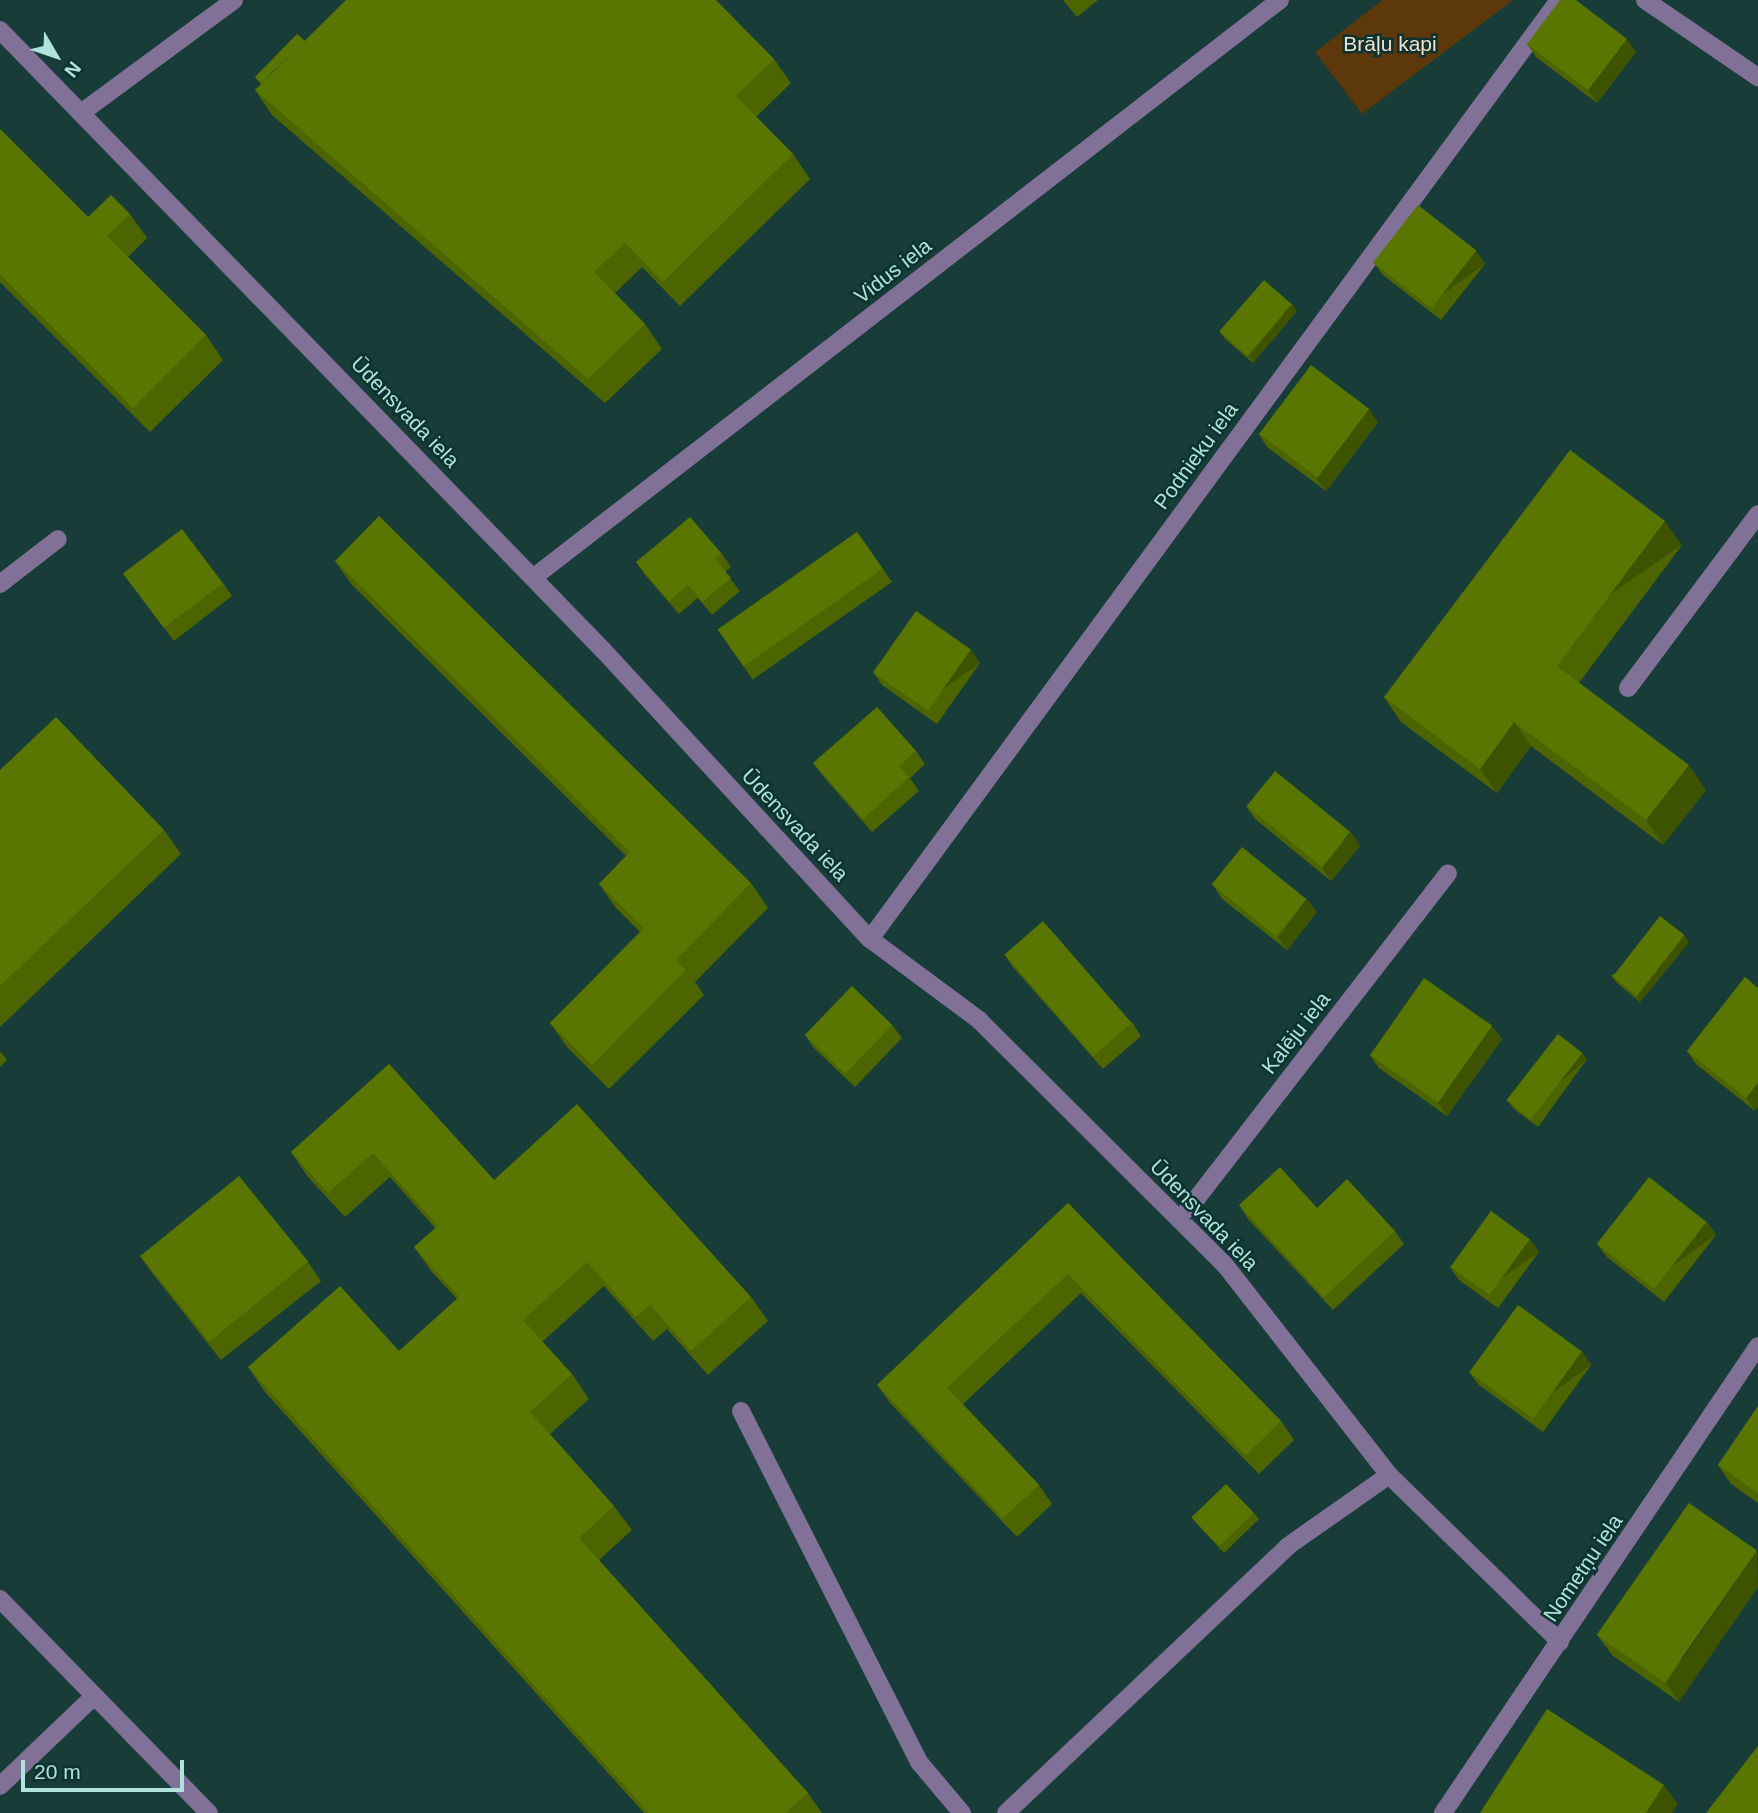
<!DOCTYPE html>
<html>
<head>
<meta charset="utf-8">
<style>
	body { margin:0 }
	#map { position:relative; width:1758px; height:1813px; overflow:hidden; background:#183d39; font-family:Helvetica,sans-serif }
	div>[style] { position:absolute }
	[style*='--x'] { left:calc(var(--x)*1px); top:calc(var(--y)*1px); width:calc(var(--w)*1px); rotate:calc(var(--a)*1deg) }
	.green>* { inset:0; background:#5d380b }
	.minor>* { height:18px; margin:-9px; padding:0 9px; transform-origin:9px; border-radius:9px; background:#827197 }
	.wall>* { inset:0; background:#4c6500; transform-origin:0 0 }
	.shaded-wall>* { inset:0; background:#3e5300; transform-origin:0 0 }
	.building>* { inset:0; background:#587600; transform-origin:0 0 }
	span { translate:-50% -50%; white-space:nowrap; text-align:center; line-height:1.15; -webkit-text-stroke:5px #0c332f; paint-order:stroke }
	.park-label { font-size:21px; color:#f2dfcd }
	.street-label { font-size:21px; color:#afe3db }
	.north { position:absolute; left:21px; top:21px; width:70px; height:70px; -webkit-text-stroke:5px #0c332f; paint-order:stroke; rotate:129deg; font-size:19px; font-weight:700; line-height:28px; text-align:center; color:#afe3db }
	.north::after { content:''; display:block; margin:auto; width:24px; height:32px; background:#afe3db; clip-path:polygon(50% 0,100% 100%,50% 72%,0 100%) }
	.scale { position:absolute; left:21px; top:1760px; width:163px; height:32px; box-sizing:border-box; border:4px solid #afe3db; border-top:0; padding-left:9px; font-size:21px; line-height:24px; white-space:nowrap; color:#afe3db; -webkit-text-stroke:5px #0c332f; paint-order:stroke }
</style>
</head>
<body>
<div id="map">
	<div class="green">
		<i style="clip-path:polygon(1383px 0,1513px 0,1362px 114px,1315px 52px)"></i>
	</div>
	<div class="minor">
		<i style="--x:1645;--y:0;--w:137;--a:34.3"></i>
		<i style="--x:0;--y:30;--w:865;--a:45.8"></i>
		<i style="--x:603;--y:650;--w:393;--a:47.3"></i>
		<i style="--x:870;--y:939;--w:136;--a:36.6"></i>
		<i style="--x:979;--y:1020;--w:347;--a:44.9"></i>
		<i style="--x:1225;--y:1265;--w:266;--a:52"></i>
		<i style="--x:1389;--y:1475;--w:239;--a:44.3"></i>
		<i style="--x:81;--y:113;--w:190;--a:-36.4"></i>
		<i style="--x:534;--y:577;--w:943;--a:-37.72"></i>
		<i style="--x:0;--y:584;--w:73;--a:-37.8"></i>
		<i style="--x:1628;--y:688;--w:217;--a:-53.2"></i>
		<i style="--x:870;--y:939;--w:1165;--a:-53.73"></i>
		<i style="--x:1180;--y:1220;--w:438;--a:-52.3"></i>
		<i style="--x:741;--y:1411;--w:394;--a:63.1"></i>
		<i style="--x:919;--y:1762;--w:67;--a:49.9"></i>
		<i style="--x:0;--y:1599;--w:299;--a:45.7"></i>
		<i style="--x:0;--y:1786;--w:127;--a:-43.7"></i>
		<i style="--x:1006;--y:1813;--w:388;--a:-43.4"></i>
		<i style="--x:1288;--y:1546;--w:123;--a:-35.1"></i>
		<i style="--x:1443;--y:1813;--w:563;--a:-56"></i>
	</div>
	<div class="wall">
		<i style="clip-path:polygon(1063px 0,1098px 0,1077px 17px)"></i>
		<i style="clip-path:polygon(1527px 44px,1636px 52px,1597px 103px,1536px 57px)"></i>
		<i style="clip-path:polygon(774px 59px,791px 83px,756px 117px,793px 154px,810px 179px,680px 306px,642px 267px,615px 293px,645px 324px,662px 349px,605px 403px,272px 115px,255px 90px,261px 84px,255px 77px)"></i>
		<i style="clip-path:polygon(0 129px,88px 217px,130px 214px,147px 238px,128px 257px,206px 335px,223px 360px,150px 432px,0 282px)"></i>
		<i style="clip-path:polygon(1476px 251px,1485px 264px,1441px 320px,1383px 275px,1373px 262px)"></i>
		<i style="clip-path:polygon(1297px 311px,1253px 363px,1225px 339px,1220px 332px)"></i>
		<i style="clip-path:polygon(1378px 422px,1326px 491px,1267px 447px,1258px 433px)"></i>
		<i style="left:857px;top:532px;width:61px;height:170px;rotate:55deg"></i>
		<i style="clip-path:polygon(1682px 545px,1579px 683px,1706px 790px,1663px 845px,1531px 746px,1497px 793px,1401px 722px,1384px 697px)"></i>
		<i style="clip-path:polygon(722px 554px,731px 567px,725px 572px,740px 591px,712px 615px,698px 598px,679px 614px,645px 575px,636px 562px)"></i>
		<i style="clip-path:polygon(335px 561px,751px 883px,768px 908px,695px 982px,704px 995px,609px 1089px,567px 1047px,550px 1023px,640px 932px,616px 908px,599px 884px,626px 856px,352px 585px)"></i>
		<i style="clip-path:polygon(123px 573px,223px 583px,232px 596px,174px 641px)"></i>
		<i style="clip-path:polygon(971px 650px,980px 663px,937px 724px,882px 685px,873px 672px)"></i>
		<i style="clip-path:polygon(916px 751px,925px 764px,910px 778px,919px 791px,872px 832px,823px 776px,813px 763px)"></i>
		<i style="clip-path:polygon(0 770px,164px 830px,181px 854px,0 1027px)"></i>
		<i style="clip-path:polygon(1246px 806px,1360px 846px,1331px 881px,1255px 819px)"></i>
		<i style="clip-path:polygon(1213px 885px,1317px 912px,1287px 950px,1222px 899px)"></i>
		<i style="clip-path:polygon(1689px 942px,1640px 1002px,1616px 982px,1611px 975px)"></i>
		<i style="clip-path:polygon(1004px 954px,1132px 1022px,1141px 1036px,1103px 1069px,1013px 967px)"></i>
		<i style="clip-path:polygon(1745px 977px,1755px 1111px,1696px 1064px,1687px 1051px)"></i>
		<i style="clip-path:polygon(892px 1025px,902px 1038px,855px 1087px,814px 1048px,805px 1035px)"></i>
		<i style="clip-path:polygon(1492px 1026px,1502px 1039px,1447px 1116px,1379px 1068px,1370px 1055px)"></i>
		<i style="clip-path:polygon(0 1051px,7px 1060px,0 1067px)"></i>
		<i style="clip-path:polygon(1587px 1059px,1538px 1127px,1514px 1109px,1509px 1102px)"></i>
		<i style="clip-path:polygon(389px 1064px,494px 1180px,751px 1297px,768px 1321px,708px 1375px,667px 1329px,653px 1341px,604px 1286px,542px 1342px,572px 1374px,589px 1399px,550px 1434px,614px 1506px,632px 1530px,599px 1560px,808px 1793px,822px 1813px,644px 1813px,265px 1392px,248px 1367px,399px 1351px,457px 1299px,431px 1271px,414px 1247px,435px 1228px,390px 1177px,345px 1217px,308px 1177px,291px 1152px)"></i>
		<i style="clip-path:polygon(1068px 1203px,1281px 1421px,1294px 1440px,1259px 1474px,1081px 1293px,963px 1404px,1039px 1485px,1052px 1504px,1017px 1537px,891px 1404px,877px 1385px)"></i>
		<i style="clip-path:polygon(1239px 1205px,1317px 1208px,1395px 1231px,1404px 1244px,1333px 1310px,1248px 1219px)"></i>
		<i style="clip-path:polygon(1707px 1222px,1716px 1235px,1664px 1302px,1607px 1257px,1597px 1244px)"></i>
		<i style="clip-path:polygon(1539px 1252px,1498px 1308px,1459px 1280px,1450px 1267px)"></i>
		<i style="clip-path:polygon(139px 1255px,308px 1262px,321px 1281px,221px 1360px,153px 1274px)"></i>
		<i style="clip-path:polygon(1582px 1352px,1591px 1365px,1543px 1432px,1479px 1385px,1469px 1372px)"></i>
		<i style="clip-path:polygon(1758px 1406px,1758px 1503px,1731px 1484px,1718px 1465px)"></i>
		<i style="clip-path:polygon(1689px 1503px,1679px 1702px,1612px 1655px,1598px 1636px)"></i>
		<i style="clip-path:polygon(1254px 1513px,1259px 1519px,1224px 1553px,1197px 1524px,1192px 1518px)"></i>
	</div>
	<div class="shaded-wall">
		<i style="clip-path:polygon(1627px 39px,1636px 52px,1597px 103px,1588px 90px)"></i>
		<i style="left:1476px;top:251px;width:16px;height:71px;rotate:55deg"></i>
		<i style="clip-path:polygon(1292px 304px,1297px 311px,1253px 363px,1249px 356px)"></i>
		<i style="clip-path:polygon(1369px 409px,1378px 422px,1326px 491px,1316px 478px)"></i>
		<i style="left:1665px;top:521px;width:29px;height:181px;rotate:55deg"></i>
		<i style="left:971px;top:650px;width:16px;height:75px;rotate:55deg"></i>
		<i style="clip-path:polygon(1514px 722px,1531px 746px,1497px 793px,1480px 769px)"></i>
		<i style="clip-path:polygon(1689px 765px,1706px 790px,1663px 845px,1646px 820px)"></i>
		<i style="clip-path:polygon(1351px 832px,1360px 846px,1331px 881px,1322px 868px)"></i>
		<i style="clip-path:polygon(1307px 899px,1317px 912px,1287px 950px,1278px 937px)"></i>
		<i style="clip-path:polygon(1684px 935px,1689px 942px,1640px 1002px,1636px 995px)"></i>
		<i style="clip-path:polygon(1492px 1026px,1502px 1039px,1447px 1116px,1438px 1103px)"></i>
		<i style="left:1582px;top:1053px;width:8px;height:82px;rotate:50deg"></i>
		<i style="clip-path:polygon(1758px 1083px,1758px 1107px,1755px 1111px,1746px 1098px)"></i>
		<i style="left:1707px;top:1222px;width:16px;height:85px;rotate:55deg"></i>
		<i style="left:1530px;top:1239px;width:16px;height:69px;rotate:55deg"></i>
		<i style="left:1582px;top:1352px;width:16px;height:82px;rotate:55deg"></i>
		<i style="clip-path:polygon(1757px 1550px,1758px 1587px,1679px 1702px,1666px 1683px)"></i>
		<i style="clip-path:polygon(1664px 1785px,1678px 1804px,1672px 1813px,1646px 1813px)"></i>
	</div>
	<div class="building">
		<i style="clip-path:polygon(346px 0,716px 0,774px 59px,736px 96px,793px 154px,663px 282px,625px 243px,594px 272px,645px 324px,588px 379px,255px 90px)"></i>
		<i style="clip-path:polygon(1560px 0,1576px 0,1627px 39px,1588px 90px,1527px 44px)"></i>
		<i style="clip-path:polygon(297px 34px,305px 41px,261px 83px,255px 77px)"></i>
		<i style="clip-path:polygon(0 129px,88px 217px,111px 195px,130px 214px,107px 236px,206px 335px,133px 408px,0 274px)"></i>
		<i style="left:1418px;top:205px;width:74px;height:73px;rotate:38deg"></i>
		<i style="left:1264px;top:280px;width:37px;height:68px;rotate:41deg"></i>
		<i style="left:1311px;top:365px;width:73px;height:86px;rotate:37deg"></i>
		<i style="clip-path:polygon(1570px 450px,1665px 521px,1557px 666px,1689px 765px,1646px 820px,1514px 722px,1480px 769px,1384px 697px)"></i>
		<i style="clip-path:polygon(379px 516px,751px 883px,676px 960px,686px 970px,592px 1065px,550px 1023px,644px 928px,599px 884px,630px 852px,335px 561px)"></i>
		<i style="clip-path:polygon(690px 517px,722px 554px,715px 559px,731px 578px,702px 602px,688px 585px,669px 601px,636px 562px)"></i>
		<i style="left:182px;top:529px;width:68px;height:74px;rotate:53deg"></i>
		<i style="left:857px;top:532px;width:45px;height:170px;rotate:55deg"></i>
		<i style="left:916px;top:611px;width:67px;height:75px;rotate:35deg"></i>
		<i style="clip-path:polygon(877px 707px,916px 751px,899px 766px,909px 777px,863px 819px,813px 763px)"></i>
		<i style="clip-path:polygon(56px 717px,164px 830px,0 986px,0 770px)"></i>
		<i style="left:1275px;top:771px;width:97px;height:45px;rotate:39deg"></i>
		<i style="left:1242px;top:847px;width:83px;height:48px;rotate:39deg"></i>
		<i style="left:1660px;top:916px;width:31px;height:77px;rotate:38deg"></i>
		<i style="left:1043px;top:921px;width:135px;height:51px;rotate:49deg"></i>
		<i style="clip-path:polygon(1745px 977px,1758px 988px,1758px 1083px,1746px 1098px,1687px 1051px)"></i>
		<i style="left:1424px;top:978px;width:83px;height:94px;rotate:35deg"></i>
		<i style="left:852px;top:986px;width:56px;height:68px;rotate:44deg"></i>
		<i style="left:1558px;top:1034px;width:31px;height:84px;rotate:38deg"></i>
		<i style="clip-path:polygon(389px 1064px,494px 1180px,577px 1104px,751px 1297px,691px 1351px,650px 1305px,636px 1317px,587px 1262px,523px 1320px,572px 1374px,530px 1412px,614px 1506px,579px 1538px,808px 1793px,785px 1813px,649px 1813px,248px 1367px,340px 1286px,399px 1351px,459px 1297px,414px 1247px,438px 1226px,373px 1153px,328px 1193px,291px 1152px)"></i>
		<i style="clip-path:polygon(1280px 1167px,1317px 1208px,1347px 1179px,1395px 1231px,1324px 1297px,1239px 1205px)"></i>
		<i style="left:239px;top:1176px;width:110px;height:127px;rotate:51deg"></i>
		<i style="left:1649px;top:1177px;width:73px;height:85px;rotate:38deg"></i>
		<i style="clip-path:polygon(1068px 1203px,1281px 1421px,1246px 1455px,1068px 1274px,947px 1388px,1039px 1485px,1003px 1518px,877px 1385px)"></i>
		<i style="left:1491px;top:1211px;width:48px;height:69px;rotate:36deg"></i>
		<i style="left:1518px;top:1305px;width:79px;height:83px;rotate:36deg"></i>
		<i style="clip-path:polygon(1758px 1406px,1758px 1493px,1718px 1465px)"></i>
		<i style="left:1226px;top:1484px;width:40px;height:48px;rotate:46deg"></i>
		<i style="left:1689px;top:1503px;width:83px;height:161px;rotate:35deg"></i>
		<i style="clip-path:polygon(1547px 1709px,1664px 1785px,1646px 1813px,1480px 1813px)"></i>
		<i style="clip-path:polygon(1758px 1746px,1758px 1813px,1706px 1813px)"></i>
	</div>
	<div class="park-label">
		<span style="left:1390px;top:44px">Brāļu kapi</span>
	</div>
	<div class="street-label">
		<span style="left:893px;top:271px;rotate:-38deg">Vidus iela</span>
		<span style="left:405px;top:412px;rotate:46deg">Ūdensvada iela</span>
		<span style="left:1196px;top:456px;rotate:-54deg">Podnieku iela</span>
		<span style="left:795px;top:825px;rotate:47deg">Ūdensvada iela</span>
		<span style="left:1296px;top:1033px;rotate:-52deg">Kalēju iela</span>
		<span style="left:1204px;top:1215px;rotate:46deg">Ūdensvada iela</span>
		<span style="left:1583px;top:1568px;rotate:-56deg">Nometņu iela</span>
	</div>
	<div class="north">N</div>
	<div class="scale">20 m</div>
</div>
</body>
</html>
